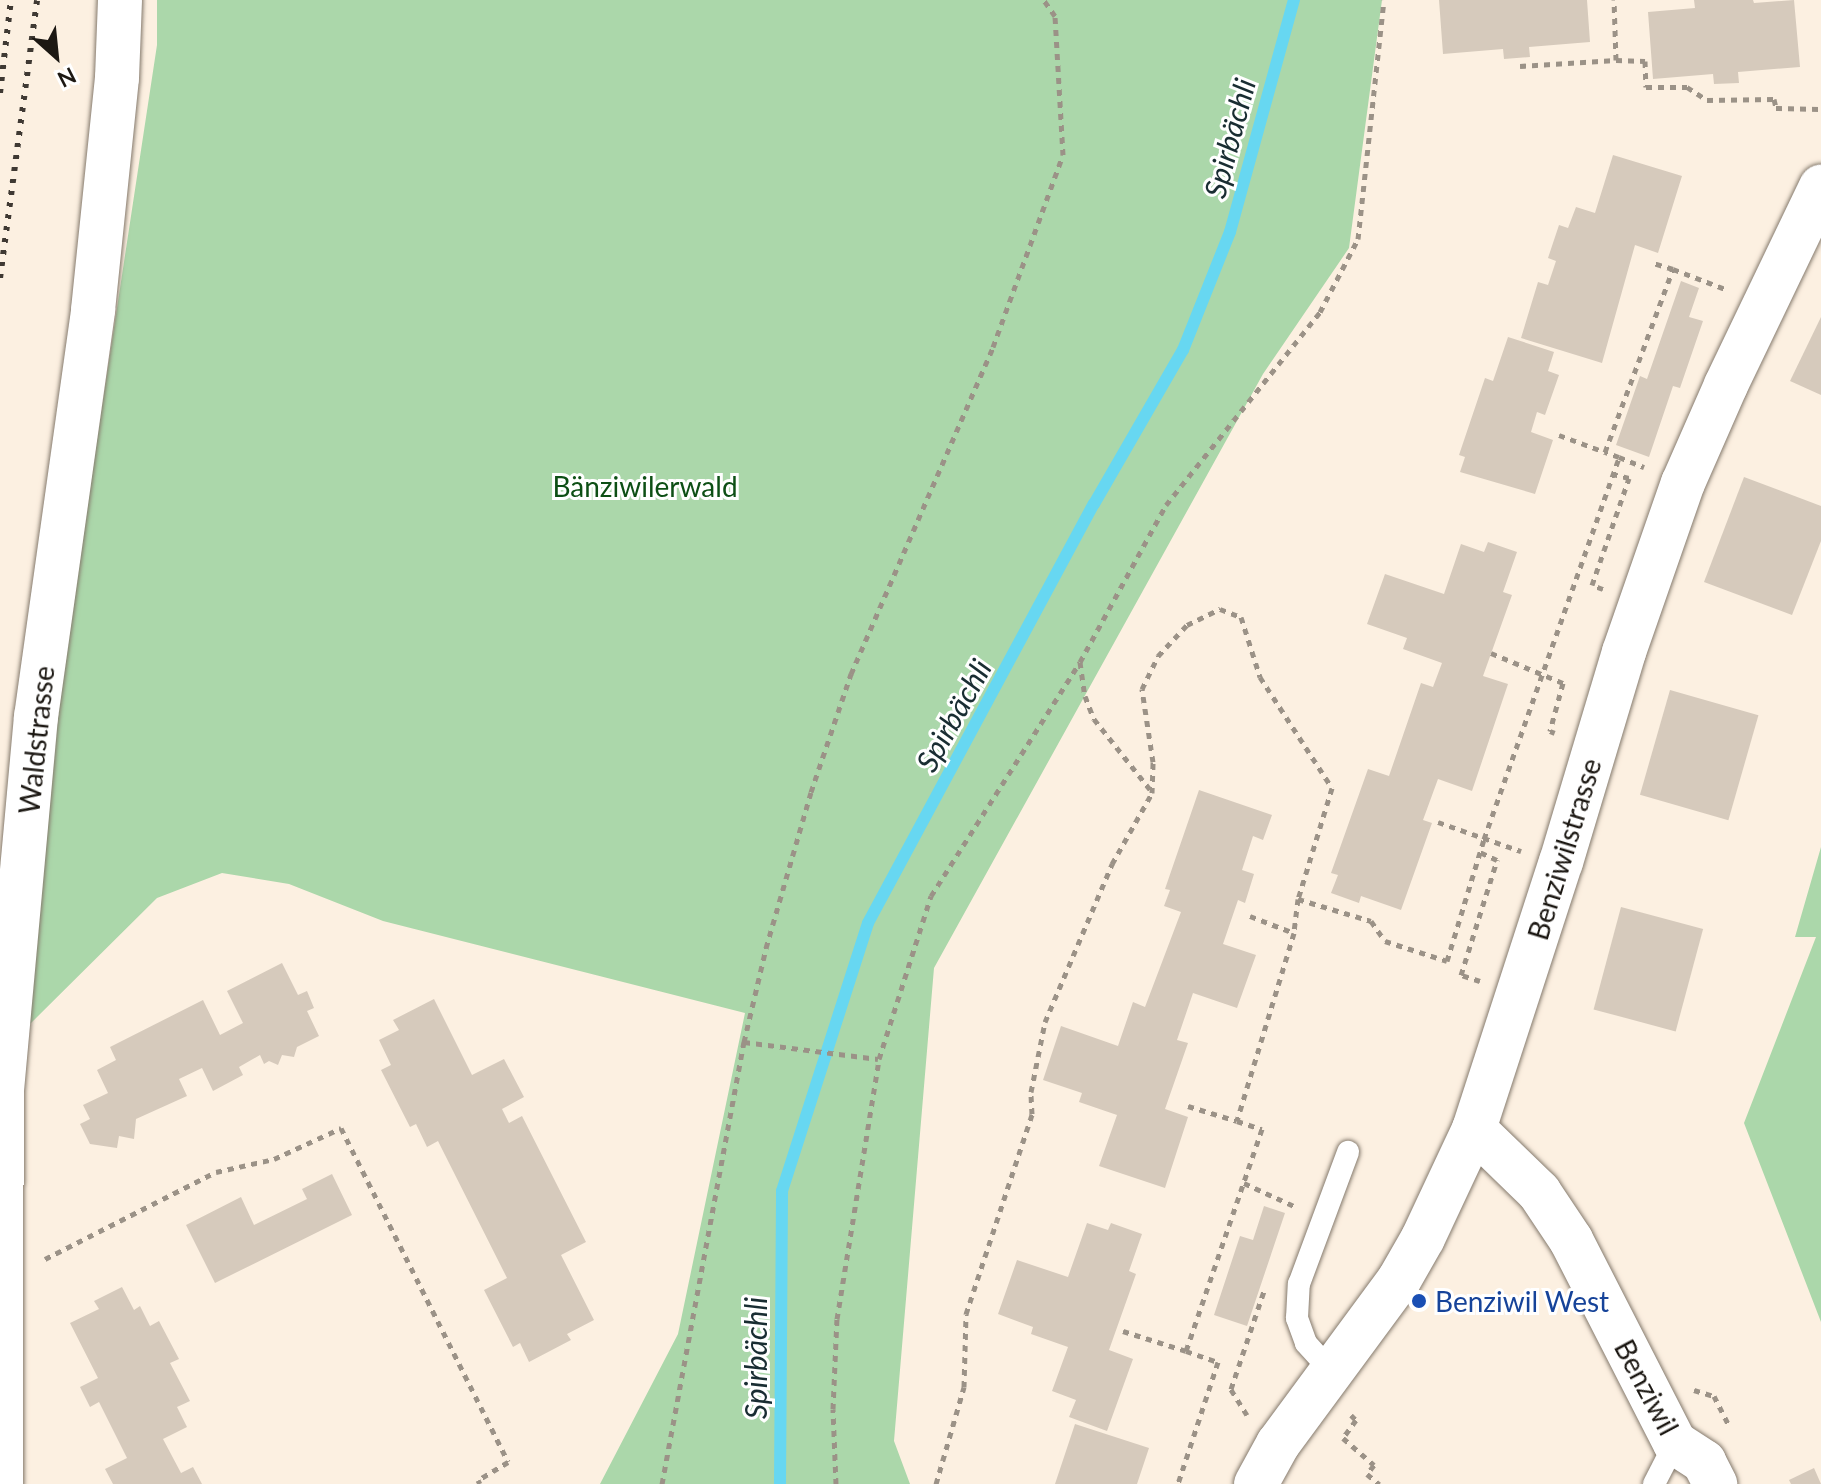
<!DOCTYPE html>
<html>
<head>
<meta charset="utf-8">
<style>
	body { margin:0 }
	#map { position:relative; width:1821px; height:1484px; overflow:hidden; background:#fcf0e1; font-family:Lato,sans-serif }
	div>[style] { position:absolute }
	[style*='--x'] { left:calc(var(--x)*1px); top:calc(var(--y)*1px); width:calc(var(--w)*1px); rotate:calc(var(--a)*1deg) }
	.green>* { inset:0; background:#abd7aa }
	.stream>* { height:12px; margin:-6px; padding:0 6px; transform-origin:6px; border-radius:6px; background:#67d7f1 }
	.building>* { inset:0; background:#d6cabc; transform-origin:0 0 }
	.path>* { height:5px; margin-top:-2.5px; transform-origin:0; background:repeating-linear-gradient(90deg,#9b9287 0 6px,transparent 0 12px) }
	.roads { filter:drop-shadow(0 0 2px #857a6d) drop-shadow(0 0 2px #857a6d) }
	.service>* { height:22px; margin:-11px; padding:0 11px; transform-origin:11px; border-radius:11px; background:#fff }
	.minor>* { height:44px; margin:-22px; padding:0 22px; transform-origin:22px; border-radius:22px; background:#fff }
	.rail>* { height:6px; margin-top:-3px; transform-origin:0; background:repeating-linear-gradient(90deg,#3f3933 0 4px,transparent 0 12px) }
	.dots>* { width:22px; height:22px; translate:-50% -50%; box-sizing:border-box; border:4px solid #fff; border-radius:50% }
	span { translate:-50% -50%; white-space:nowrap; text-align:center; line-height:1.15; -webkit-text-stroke:6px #fff; paint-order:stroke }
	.park-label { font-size:28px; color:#0d4f15 }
	.street-label { font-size:28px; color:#1c1813 }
	.transit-label { font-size:28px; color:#164399 }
	.left { translate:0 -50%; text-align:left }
	.water-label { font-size:30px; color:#192d32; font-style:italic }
	.north { position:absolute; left:16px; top:16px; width:80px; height:80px; -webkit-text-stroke:6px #fff; paint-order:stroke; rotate:153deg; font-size:22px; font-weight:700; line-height:32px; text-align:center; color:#1c1813 }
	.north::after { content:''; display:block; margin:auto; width:28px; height:36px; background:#1c1813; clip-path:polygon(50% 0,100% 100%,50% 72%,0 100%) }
</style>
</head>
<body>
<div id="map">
	<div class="green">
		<i style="clip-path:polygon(157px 0,1382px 0,1349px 248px,1263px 374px,934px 968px,894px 1441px,910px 1484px,600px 1484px,678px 1334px,745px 1013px,383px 921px,289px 884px,222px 873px,157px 898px,29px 1025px,39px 821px,157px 45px)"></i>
		<i style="clip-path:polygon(1821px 847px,1821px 1322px,1744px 1123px,1816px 937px,1795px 937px)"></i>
	</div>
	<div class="stream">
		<i style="--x:780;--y:1484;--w:293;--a:-89.6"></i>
		<i style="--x:782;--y:1191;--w:281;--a:-72.2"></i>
		<i style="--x:868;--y:923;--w:476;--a:-61.7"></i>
		<i style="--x:1094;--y:504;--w:178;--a:-60"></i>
		<i style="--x:1183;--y:350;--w:127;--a:-68.3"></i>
		<i style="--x:1230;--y:232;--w:241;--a:-74.6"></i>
	</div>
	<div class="building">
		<i style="clip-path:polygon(1439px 0,1587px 0,1590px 42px,1529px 47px,1530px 57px,1504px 59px,1503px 49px,1443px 54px)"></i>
		<i style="clip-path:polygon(1694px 0,1753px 0,1754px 3px,1794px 0,1800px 67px,1738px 72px,1739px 83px,1714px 84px,1713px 74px,1653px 79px,1648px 12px,1695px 8px)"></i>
		<i style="clip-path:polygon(1613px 155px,1682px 176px,1658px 253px,1635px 245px,1602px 363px,1521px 338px,1538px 282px,1548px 285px,1556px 261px,1548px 258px,1559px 225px,1568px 228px,1576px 207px,1595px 213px)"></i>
		<i style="clip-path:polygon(1681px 281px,1699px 288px,1689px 317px,1703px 321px,1680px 388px,1673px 386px,1649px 457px,1616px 445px,1640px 376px,1647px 379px)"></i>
		<i style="clip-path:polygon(1821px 317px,1821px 395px,1790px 381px)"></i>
		<i style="clip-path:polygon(1508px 337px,1554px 352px,1548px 371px,1559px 375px,1545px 415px,1537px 412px,1531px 432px,1553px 440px,1535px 494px,1460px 472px,1465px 457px,1459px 455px,1485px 378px,1493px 381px)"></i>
		<i style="clip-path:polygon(1744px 477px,1821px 506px,1821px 541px,1792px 615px,1704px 582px)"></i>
		<i style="clip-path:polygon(1488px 542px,1517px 552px,1503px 592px,1512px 595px,1483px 676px,1508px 684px,1472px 791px,1438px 779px,1423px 820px,1432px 823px,1401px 910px,1361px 896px,1359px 903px,1331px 893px,1338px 875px,1331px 873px,1368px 769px,1389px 776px,1421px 683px,1433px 687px,1442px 663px,1403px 649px,1407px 638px,1367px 624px,1385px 574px,1444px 594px,1461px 544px,1484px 552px)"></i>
		<i style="left:1670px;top:690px;width:92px;height:109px;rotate:16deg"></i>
		<i style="clip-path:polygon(1199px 790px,1272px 815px,1263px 840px,1253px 836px,1242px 870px,1254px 874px,1245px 903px,1238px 900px,1223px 944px,1256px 955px,1237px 1008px,1193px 993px,1177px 1040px,1188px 1043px,1165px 1109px,1188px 1117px,1165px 1188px,1099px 1166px,1117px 1115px,1079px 1102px,1082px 1093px,1043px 1080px,1061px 1026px,1118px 1046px,1133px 1002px,1145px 1007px,1181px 912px,1164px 906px,1170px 890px,1165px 889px)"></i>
		<i style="left:1621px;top:907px;width:85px;height:106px;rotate:15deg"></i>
		<i style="clip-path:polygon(282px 963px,298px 995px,307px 991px,314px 1008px,307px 1011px,319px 1036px,297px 1047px,294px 1057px,282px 1055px,278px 1065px,269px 1061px,264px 1064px,260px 1055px,239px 1067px,243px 1075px,213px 1091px,202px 1068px,179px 1079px,187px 1096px,136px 1119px,134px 1139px,119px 1136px,117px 1148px,90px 1144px,80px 1124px,90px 1119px,83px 1105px,108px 1093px,97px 1070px,116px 1060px,110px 1047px,203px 1000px,220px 1035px,243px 1023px,227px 991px)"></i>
		<i style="clip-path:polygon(434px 999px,472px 1075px,504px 1059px,524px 1097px,502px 1109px,509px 1123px,522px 1116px,586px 1242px,561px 1255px,594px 1320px,567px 1334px,571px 1340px,529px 1362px,520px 1343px,513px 1347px,484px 1290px,507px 1278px,445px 1155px,438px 1141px,427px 1147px,416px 1124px,410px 1127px,381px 1070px,391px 1065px,379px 1040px,399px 1030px,393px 1020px)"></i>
		<i style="clip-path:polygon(332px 1174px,352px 1215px,215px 1283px,186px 1225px,241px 1197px,254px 1225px,307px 1199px,302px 1189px)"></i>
		<i style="clip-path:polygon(1264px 1206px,1285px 1213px,1247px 1326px,1214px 1315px,1240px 1236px,1253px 1240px)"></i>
		<i style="clip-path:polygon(1087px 1223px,1108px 1230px,1111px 1223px,1142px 1234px,1129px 1271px,1136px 1274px,1109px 1350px,1133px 1359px,1107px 1431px,1069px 1417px,1076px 1400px,1052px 1391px,1068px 1347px,1031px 1334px,1033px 1327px,998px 1314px,1017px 1260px,1068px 1277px)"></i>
		<i style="clip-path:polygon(122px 1287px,134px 1310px,140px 1306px,150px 1326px,159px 1321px,179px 1359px,170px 1363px,190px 1401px,177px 1407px,187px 1427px,163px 1439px,181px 1473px,193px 1467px,202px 1484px,113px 1484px,105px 1469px,127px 1458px,99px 1402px,90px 1407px,80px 1387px,98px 1378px,70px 1323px,99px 1309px,94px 1301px)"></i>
		<i style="clip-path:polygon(1075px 1424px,1149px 1448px,1137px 1484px,1055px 1484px)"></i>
		<i style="clip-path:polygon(1814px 1468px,1821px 1484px,1791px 1484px,1789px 1480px)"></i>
	</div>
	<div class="path">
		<i style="--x:1616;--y:60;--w:29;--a:2"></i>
		<i style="--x:1645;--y:61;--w:26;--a:88"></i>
		<i style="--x:1646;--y:87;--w:41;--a:0"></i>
		<i style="--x:1687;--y:87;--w:24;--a:33"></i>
		<i style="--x:1707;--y:100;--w:67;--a:-0.9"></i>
		<i style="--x:1774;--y:99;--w:9;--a:77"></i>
		<i style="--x:1776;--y:108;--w:43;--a:1.3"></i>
		<i style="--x:1520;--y:66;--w:96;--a:-3.6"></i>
		<i style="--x:1616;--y:60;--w:60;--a:-91.9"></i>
		<i style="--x:1673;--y:269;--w:59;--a:20.9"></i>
		<i style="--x:1559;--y:435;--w:49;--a:20.3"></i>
		<i style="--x:1619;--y:457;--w:27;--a:22"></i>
		<i style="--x:1603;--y:589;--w:12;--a:-160"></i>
		<i style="--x:1592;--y:585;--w:113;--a:-70.9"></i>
		<i style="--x:1629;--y:478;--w:16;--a:-166"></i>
		<i style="--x:1491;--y:653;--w:78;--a:22.6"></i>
		<i style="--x:1563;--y:683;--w:50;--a:105.2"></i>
		<i style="--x:1550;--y:731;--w:5;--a:22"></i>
		<i style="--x:1080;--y:662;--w:34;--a:82"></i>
		<i style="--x:1085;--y:696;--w:25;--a:69"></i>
		<i style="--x:1094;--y:719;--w:93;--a:51.5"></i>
		<i style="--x:1438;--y:822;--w:88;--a:19.3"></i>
		<i style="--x:1298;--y:899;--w:76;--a:16.8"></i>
		<i style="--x:1371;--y:921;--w:24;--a:55"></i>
		<i style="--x:1385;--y:941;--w:65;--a:17.9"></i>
		<i style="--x:1447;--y:961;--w:127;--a:-73.1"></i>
		<i style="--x:1484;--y:839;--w:405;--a:-70.5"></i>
		<i style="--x:1619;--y:457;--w:15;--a:-160"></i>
		<i style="--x:1605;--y:452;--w:195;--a:-69.6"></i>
		<i style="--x:1673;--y:269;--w:21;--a:-163"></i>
		<i style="--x:1250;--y:916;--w:47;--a:21.1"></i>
		<i style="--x:1480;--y:981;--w:20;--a:-162"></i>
		<i style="--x:1461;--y:975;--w:121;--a:-72.6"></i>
		<i style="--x:1497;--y:860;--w:19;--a:-155"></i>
		<i style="--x:744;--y:1042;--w:135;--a:7.2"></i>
		<i style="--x:1188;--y:1106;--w:51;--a:17"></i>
		<i style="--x:1244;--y:1183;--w:55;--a:24.7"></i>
		<i style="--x:45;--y:1259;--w:192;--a:-27"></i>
		<i style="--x:216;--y:1172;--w:59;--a:-12.6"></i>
		<i style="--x:274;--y:1159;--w:74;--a:-24.8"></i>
		<i style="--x:341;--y:1128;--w:373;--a:63.4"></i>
		<i style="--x:508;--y:1462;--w:35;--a:149"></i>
		<i style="--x:478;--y:1480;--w:4;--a:63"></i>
		<i style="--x:1123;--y:1331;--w:66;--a:17.6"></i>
		<i style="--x:1694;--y:1390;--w:21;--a:17"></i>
		<i style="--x:1714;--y:1396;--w:34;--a:63"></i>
		<i style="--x:1247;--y:1415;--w:31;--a:-122"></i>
		<i style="--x:1231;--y:1389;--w:103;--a:-71.4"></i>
		<i style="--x:1351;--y:1415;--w:7;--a:45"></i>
		<i style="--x:1356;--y:1420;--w:22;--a:126"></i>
		<i style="--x:1343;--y:1438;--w:41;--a:41.1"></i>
		<i style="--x:1374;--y:1465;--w:11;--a:128"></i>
		<i style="--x:1367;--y:1474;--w:16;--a:40"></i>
		<i style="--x:662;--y:1484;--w:450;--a:-79.5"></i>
		<i style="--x:744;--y:1042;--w:97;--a:-76.8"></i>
		<i style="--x:766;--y:948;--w:162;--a:-73.9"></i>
		<i style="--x:811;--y:792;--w:125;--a:-71.3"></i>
		<i style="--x:851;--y:674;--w:357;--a:-66.5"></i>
		<i style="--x:993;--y:347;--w:204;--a:-70"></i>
		<i style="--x:1063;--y:155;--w:139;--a:-93.3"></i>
		<i style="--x:1055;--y:16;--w:19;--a:-125"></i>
		<i style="--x:836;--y:1484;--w:75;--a:-92.3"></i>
		<i style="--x:833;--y:1409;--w:90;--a:-87.5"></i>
		<i style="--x:837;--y:1319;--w:263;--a:-80.8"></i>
		<i style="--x:879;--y:1059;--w:171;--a:-72.3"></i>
		<i style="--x:931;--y:896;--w:277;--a:-57.5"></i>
		<i style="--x:1080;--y:662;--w:179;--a:-61.3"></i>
		<i style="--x:1166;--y:505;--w:247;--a:-51.4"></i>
		<i style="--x:1320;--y:312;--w:82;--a:-62.5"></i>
		<i style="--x:1358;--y:239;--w:240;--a:-83.8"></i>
		<i style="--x:936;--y:1484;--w:101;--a:-73.9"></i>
		<i style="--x:964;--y:1387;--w:73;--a:-88.4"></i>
		<i style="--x:966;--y:1314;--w:211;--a:-71.7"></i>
		<i style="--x:1032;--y:1114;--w:22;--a:-93"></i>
		<i style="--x:1031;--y:1092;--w:71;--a:-78.7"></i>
		<i style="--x:1045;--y:1022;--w:172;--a:-67"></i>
		<i style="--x:1112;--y:864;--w:81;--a:-60.6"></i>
		<i style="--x:1152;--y:793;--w:31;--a:-88"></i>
		<i style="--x:1153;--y:762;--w:74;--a:-98.6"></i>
		<i style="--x:1142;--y:689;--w:37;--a:-64"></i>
		<i style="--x:1158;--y:656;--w:42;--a:-46.9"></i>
		<i style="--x:1187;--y:625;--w:37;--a:-26"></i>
		<i style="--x:1220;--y:609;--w:22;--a:21"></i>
		<i style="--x:1241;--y:617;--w:63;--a:72.4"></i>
		<i style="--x:1260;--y:677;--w:132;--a:57"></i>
		<i style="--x:1332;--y:788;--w:116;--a:107"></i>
		<i style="--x:1298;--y:899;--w:34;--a:97"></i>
		<i style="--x:1294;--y:933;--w:196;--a:106.9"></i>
		<i style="--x:1237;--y:1121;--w:26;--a:18"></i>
		<i style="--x:1262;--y:1129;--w:235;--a:108.9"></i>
		<i style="--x:1186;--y:1351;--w:34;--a:19"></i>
		<i style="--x:1218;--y:1362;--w:128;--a:108.2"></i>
	</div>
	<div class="roads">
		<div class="service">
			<i style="--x:1332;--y:1372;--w:39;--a:-132"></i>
			<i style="--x:1306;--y:1343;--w:27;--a:-110"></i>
			<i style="--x:1297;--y:1318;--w:34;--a:-87"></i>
			<i style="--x:1299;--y:1284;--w:141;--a:-69.6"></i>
			<i style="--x:1654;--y:1484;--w:46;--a:-62.9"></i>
		</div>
		<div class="minor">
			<i style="--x:1474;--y:1129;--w:91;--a:44.1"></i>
			<i style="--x:1539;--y:1192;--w:58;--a:56.3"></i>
			<i style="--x:1571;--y:1240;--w:228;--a:62.9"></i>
			<i style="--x:1675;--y:1443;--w:35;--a:33"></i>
			<i style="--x:1704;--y:1462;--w:25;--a:63"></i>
			<i style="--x:1;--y:1484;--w:394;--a:-89.9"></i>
			<i style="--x:2;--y:1090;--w:375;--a:-84.8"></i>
			<i style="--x:36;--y:717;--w:411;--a:-82"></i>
			<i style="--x:93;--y:310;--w:233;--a:-84.1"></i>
			<i style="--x:117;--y:78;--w:78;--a:-87.8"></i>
			<i style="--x:1256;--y:1484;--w:46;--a:-61.2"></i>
			<i style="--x:1278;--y:1444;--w:204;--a:-53.6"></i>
			<i style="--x:1399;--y:1280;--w:48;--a:-60.3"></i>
			<i style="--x:1423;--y:1238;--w:120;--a:-64.9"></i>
			<i style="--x:1474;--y:1129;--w:281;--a:-72"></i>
			<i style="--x:1561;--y:862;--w:219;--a:-73.3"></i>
			<i style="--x:1624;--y:652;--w:179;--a:-70.8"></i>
			<i style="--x:1683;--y:483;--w:107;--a:-66.3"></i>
			<i style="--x:1726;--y:385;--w:220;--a:-64.4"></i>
		</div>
	</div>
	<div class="rail">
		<i style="--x:0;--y:93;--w:94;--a:-83.3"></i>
		<i style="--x:0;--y:278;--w:280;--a:-82.4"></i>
	</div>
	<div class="dots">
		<i style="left:1419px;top:1301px;background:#1a4fb4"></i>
	</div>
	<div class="park-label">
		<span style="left:645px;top:486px">Bänziwilerwald</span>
	</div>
	<div class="street-label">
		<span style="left:36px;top:740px;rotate:-84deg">Waldstrasse</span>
		<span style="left:1564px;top:849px;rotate:-73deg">Benziwilstrasse</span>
		<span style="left:1647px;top:1387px;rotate:62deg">Benziwil</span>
	</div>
	<div class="transit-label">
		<span class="left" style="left:1435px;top:1301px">Benziwil West</span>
	</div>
	<div class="water-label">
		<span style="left:1229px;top:138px;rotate:-75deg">Spirbächli</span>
		<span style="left:953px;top:715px;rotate:-61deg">Spirbächli</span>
		<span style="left:755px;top:1358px;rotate:-90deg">Spirbächli</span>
	</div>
	<div class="north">N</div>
</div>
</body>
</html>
